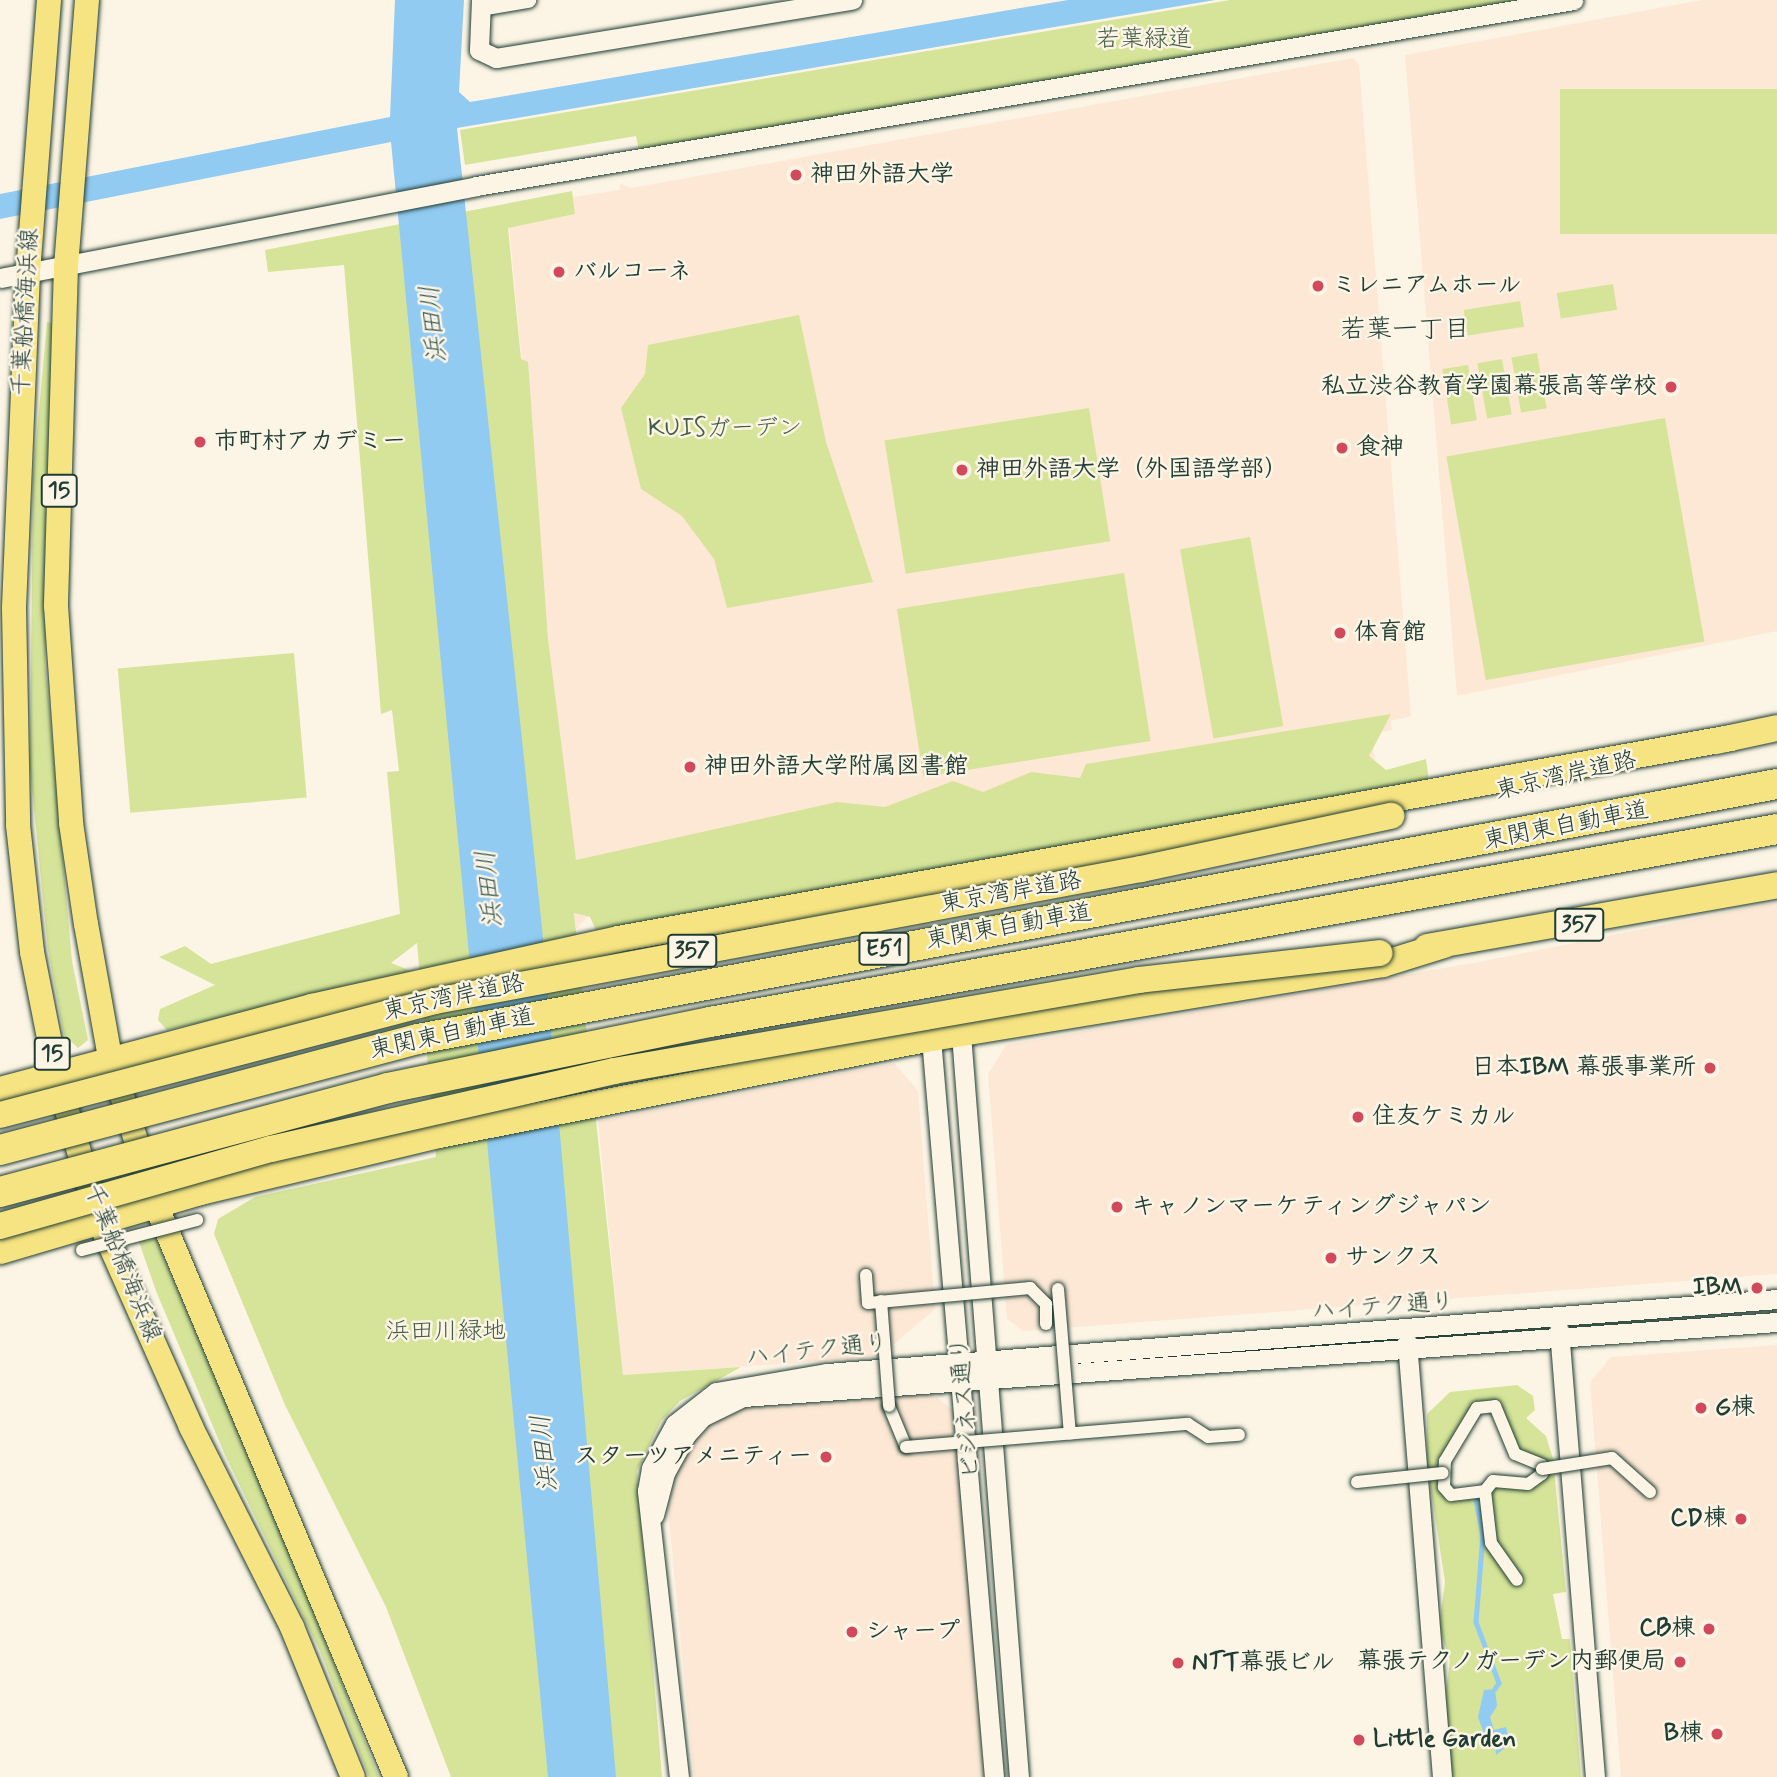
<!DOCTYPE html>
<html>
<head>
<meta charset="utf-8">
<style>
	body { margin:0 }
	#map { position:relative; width:1777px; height:1777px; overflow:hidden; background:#fcf5e5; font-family:Mynerve,"Klee One",sans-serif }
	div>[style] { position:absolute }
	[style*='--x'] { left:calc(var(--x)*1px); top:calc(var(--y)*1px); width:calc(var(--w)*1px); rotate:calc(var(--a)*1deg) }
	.built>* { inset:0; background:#fce8d4 }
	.green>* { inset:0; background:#d5e498; transform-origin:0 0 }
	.water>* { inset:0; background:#92cbf2 }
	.stream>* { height:4.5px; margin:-2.25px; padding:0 2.25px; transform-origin:2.25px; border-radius:2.25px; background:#92cbf2 }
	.roads { filter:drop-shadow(0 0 2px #1f3d34) drop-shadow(0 0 2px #1f3d34) }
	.pedestrian>* { height:12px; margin:-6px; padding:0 6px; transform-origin:6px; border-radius:6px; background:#fcf5e5 }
	.minor>* { height:16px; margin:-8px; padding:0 8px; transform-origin:8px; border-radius:8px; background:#fcf5e5 }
	.tertiary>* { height:19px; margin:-9.5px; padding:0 9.5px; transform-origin:9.5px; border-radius:9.5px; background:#fcf5e5 }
	.primary>* { height:24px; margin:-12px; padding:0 12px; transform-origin:12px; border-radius:12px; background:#f6e381 }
	.trunk>* { height:26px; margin:-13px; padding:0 13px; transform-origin:13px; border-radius:13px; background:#f6e381 }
	.bridges { filter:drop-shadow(0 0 2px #1f3d34) drop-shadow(0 0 2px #1f3d34) }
	.pedestrian-bridge>* { height:12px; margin:-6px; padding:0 6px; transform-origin:6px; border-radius:6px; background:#fcf5e5 }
	.trunk-bridge>* { height:26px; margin:-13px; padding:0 13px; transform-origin:13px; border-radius:13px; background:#f6e381 }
	.motorway-bridge>* { height:30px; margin:-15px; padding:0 15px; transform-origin:15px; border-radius:15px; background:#f6e381 }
	.dots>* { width:19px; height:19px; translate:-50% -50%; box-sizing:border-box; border:4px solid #fcf5e5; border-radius:50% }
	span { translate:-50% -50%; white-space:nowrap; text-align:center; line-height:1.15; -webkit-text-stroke:5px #fcf5e5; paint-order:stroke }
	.shield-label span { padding:2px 5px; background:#fcf5e5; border:2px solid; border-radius:5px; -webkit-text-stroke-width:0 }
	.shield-label { font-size:23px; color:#1f3d34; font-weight:700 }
	.park-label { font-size:24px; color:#435e48 }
	.poi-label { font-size:24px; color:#1f3d34; font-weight:700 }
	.left { translate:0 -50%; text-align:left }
	.right { translate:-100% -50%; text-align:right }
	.street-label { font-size:24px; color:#1f3d34 }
	.water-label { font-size:26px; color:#36595a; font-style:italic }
	.neighbourhood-label { font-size:26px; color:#1f3d34 }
</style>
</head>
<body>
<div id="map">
	<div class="built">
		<i style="clip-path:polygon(1702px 0,1777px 0,1777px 631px,1457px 696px,1405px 55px)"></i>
		<i style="clip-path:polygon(1353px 58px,1359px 64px,1411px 716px,1391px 721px,1392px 730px,1371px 734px,1376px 766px,603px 900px,576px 929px,509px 227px,575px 214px,573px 197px,620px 190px,620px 184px,631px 188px)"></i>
		<i style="clip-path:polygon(1777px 902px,1777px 1274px,1023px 1331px,1007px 1319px,988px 1074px,1006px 1045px,1484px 961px)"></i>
		<i style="clip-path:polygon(894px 1063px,918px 1091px,935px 1309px,879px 1357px,623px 1375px,598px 1121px)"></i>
		<i style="clip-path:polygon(1777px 1345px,1777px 1777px,1621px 1777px,1590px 1382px,1611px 1357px)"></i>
		<i style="clip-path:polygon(927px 1389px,955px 1412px,987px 1777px,694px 1777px,668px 1508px,678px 1461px,710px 1420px,748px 1401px)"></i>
	</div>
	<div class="green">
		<i style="clip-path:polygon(1230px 0,1529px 0,639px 151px,636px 136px,465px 165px,460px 130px)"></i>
		<i style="left:1777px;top:89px;width:145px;height:217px;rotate:90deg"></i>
		<i style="clip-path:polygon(572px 191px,575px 214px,508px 228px,521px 359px,528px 362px,548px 639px,576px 860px,837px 802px,885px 807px,953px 781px,983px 792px,1031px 772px,1080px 778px,1086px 764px,1391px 714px,1369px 756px,1386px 770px,1426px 759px,1429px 781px,598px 935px,590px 917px,574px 913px,623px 1375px,741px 1367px,680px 1401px,661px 1421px,637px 1471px,662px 1777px,451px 1777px,386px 1607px,285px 1405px,214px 1234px,218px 1219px,255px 1197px,436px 1157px,417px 943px,391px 963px,417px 973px,167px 1030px,158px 1020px,160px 1009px,215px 985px,159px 957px,185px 946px,211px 964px,400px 914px,387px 772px,399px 771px,392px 710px,381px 714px,344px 265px,268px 272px,265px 250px)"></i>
		<i style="left:1613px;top:284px;width:26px;height:57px;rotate:81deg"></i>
		<i style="left:1520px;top:301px;width:26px;height:57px;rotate:81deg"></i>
		<i style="clip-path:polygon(799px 315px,826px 442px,873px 582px,727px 608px,714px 559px,682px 516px,641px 489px,621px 408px,645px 374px,648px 345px)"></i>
		<i style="clip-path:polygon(47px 322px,52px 323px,45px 663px,72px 961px,88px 1040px,78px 1048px,64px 1035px,48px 950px,30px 768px,33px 477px)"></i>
		<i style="left:1537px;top:353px;width:56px;height:26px;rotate:80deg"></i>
		<i style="left:1502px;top:359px;width:56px;height:25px;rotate:80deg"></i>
		<i style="left:1468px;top:365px;width:56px;height:26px;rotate:81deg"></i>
		<i style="left:1089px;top:408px;width:135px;height:207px;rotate:81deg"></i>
		<i style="left:1665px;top:418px;width:227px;height:222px;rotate:80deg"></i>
		<i style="left:1250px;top:537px;width:192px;height:71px;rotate:80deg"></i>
		<i style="left:1124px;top:573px;width:170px;height:230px;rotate:81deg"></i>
		<i style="left:294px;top:653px;width:145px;height:177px;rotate:85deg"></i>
		<i style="clip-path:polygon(154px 1234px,303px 1585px,379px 1777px,369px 1777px,320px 1651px,225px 1455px,156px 1291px,138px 1239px)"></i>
		<i style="clip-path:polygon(evenodd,1517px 1385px,1533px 1396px,1535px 1410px,1526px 1418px,1546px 1436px,1553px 1459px,1566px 1592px,1553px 1594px,1562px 1639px,1570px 1639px,1581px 1777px,1452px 1777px,1445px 1698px,1450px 1660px,1439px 1628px,1445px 1582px,1427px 1463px,1427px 1414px,1450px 1392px,1517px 1385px,1494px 1406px,1529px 1465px,1542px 1465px,1527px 1484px,1493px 1481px,1457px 1497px,1444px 1487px,1454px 1447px,1477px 1408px,1494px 1406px)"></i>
	</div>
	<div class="water">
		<i style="clip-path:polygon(395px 0,464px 0,459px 92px,470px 102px,1068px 0,1215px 0,457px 128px,542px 928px,616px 1777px,548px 1777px,391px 142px,0 219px,0 194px,390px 117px)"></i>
		<i style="clip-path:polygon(1495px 1689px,1497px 1706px,1490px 1717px,1494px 1730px,1506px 1727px,1510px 1744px,1496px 1755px,1494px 1735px,1485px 1737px,1478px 1717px,1484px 1690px)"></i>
	</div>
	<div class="stream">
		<i style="--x:1475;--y:1494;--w:42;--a:79"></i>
		<i style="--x:1483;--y:1535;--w:87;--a:94.6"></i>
		<i style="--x:1476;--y:1622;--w:65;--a:69.3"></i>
		<i style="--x:1499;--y:1683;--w:7;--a:124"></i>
	</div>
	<div class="roads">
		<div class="pedestrian">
			<i style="--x:889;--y:1406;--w:44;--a:67.5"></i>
			<i style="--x:1495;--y:1406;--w:52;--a:67.4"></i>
			<i style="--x:1515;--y:1454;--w:29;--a:22"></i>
			<i style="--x:1542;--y:1465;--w:9;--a:90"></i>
			<i style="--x:1542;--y:1474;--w:17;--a:144"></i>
			<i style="--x:1528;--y:1484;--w:35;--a:-175"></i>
			<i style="--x:1493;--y:1481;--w:13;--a:129"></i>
			<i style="--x:1485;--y:1491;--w:34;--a:173"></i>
			<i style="--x:1451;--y:1495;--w:11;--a:-131"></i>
			<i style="--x:1444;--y:1487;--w:26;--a:-88"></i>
			<i style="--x:1445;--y:1461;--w:62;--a:-58.9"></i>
			<i style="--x:1477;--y:1408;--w:18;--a:-6"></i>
			<i style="--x:1485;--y:1491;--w:52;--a:83.4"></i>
			<i style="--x:1491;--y:1543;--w:45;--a:54.9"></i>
		</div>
		<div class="minor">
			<i style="--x:480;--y:8;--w:49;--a:-9.5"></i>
		</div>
		<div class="tertiary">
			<i style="--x:481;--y:0;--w:50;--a:92.3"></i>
			<i style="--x:479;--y:50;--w:19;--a:25"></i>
			<i style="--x:496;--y:58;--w:361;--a:-9.3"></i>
			<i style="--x:0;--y:278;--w:485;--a:-10.9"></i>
			<i style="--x:476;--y:186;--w:1113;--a:-9.62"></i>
			<i style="--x:961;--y:1034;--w:745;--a:85.54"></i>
			<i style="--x:931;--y:1038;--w:742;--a:85.13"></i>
			<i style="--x:1559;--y:1330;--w:448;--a:85.4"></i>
			<i style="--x:1407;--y:1342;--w:436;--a:85.4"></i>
			<i style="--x:654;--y:1515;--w:43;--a:-75.3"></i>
			<i style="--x:665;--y:1473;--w:43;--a:-61.1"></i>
			<i style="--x:686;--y:1435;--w:24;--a:-48"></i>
			<i style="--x:702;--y:1417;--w:46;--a:-26"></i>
			<i style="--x:743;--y:1397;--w:1037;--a:-4.15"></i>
			<i style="--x:679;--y:1777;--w:288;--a:-96.4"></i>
			<i style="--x:647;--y:1491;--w:23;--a:-80"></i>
			<i style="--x:651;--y:1468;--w:50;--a:-61.4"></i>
			<i style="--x:675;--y:1424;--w:52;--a:-38"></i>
			<i style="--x:716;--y:1392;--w:113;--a:-9.7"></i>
			<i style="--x:827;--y:1373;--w:953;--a:-4.45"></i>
		</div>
		<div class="primary">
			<i style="--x:49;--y:0;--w:274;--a:94.4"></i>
			<i style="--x:28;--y:273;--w:335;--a:92.4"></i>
			<i style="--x:14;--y:608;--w:217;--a:88.9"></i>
			<i style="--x:18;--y:825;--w:128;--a:83.7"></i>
			<i style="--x:32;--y:952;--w:123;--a:78.8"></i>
			<i style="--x:56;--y:1073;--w:153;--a:73.7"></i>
			<i style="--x:99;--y:1220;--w:227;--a:66"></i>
			<i style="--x:191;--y:1427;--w:224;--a:63.2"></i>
			<i style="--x:292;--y:1627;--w:162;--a:67.9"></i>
			<i style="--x:87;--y:0;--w:267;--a:94.5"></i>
			<i style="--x:66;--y:266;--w:340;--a:91.7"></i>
			<i style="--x:56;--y:606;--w:218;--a:86"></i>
			<i style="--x:71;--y:823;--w:102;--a:81.6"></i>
			<i style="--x:86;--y:924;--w:135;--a:79.8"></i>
			<i style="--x:110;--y:1057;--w:155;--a:72.7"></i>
			<i style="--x:156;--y:1205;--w:620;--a:67.24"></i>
		</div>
		<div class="trunk">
			<i style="--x:1716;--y:741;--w:62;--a:-12"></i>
			<i style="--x:1427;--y:947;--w:355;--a:-10"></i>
			<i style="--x:0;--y:1090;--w:323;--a:-14.9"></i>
			<i style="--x:312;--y:1007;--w:313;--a:-12.5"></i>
			<i style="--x:618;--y:939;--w:1131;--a:-10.24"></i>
			<i style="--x:0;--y:1251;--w:209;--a:-16.4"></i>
			<i style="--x:200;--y:1192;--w:246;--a:-13.4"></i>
			<i style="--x:439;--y:1135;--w:501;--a:-11.15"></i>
			<i style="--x:931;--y:1038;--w:458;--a:-9.3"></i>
			<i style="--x:1383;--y:964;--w:64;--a:-17.3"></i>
		</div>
	</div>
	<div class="bridges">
		<div class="pedestrian-bridge">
			<i style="--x:82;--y:1250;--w:119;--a:-14.6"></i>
			<i style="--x:866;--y:1275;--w:28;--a:86"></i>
			<i style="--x:868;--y:1303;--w:163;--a:-5.3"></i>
			<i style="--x:1030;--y:1288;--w:23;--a:45"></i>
			<i style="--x:1046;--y:1304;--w:20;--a:90"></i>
			<i style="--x:1058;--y:1289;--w:145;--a:85.3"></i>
			<i style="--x:881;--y:1301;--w:105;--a:85.6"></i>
			<i style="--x:906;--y:1447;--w:283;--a:-4.7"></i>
			<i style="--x:1188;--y:1424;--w:24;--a:33"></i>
			<i style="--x:1208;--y:1437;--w:31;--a:-4"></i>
			<i style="--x:1542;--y:1469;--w:71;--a:-8.9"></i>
			<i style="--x:1612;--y:1458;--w:51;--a:41.8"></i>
			<i style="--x:1357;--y:1482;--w:86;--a:-6"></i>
		</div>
		<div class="trunk-bridge">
			<i style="--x:0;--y:1115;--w:450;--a:-14.7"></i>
			<i style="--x:435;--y:1001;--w:718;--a:-10.59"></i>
			<i style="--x:1141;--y:869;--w:256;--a:-12"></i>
			<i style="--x:0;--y:1226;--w:282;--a:-15.9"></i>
			<i style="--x:271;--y:1149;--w:352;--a:-12.8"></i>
			<i style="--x:614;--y:1071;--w:533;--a:-9.83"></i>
			<i style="--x:1139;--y:980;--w:242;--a:-6.4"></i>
		</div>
		<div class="motorway-bridge">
			<i style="--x:0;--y:1150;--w:432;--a:-14.9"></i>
			<i style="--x:418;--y:1039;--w:1383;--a:-10.63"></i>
			<i style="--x:0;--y:1192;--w:402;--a:-15"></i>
			<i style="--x:388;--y:1088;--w:329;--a:-11.6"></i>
			<i style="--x:710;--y:1022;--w:1084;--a:-10.25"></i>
		</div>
	</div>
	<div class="dots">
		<i style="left:796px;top:175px;background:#d1495b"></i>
		<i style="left:559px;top:272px;background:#d1495b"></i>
		<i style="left:1318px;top:286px;background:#d1495b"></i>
		<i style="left:1671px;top:387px;background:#d1495b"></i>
		<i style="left:200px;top:442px;background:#d1495b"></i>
		<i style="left:1342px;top:448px;background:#d1495b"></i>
		<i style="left:962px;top:470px;background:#d1495b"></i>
		<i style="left:1340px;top:633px;background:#d1495b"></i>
		<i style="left:690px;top:767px;background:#d1495b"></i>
		<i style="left:1710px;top:1068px;background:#d1495b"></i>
		<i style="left:1358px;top:1117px;background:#d1495b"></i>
		<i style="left:1117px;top:1207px;background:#d1495b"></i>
		<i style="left:1331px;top:1258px;background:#d1495b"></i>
		<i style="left:1757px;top:1288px;background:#d1495b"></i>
		<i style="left:1701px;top:1408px;background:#d1495b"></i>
		<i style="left:826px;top:1457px;background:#d1495b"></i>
		<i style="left:1741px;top:1519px;background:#d1495b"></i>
		<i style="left:1709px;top:1629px;background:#d1495b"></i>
		<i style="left:852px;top:1632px;background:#d1495b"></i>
		<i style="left:1680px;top:1662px;background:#d1495b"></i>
		<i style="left:1178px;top:1663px;background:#d1495b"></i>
		<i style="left:1717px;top:1734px;background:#d1495b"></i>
		<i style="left:1359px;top:1740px;background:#d1495b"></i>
	</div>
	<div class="shield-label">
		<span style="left:59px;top:491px">15</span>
		<span style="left:1579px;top:925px">357</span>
		<span style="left:884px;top:949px">E51</span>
		<span style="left:692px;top:951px">357</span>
		<span style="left:52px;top:1054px">15</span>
	</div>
	<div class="park-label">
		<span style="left:1144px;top:40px">若葉緑道</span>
		<span style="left:725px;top:429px">KUISガーデン</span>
		<span style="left:446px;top:1332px">浜田川緑地</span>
	</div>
	<div class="poi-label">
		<span class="left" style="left:810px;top:175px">神田外語大学</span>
		<span class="left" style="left:573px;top:272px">バルコーネ</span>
		<span class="left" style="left:1332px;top:286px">ミレニアムホール</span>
		<span class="right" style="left:1657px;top:387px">私立渋谷教育学園幕張高等学校</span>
		<span class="left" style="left:214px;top:442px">市町村アカデミー</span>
		<span class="left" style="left:1356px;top:448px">食神</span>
		<span class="left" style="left:976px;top:470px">神田外語大学（外国語学部）</span>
		<span class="left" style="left:1354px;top:633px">体育館</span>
		<span class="left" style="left:704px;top:767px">神田外語大学附属図書館</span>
		<span class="right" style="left:1696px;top:1068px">日本IBM 幕張事業所</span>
		<span class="left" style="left:1372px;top:1117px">住友ケミカル</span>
		<span class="left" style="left:1131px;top:1207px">キャノンマーケティングジャパン</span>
		<span class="left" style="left:1345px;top:1258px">サンクス</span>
		<span class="right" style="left:1743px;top:1288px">IBM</span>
		<span class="left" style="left:1715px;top:1408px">G棟</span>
		<span class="right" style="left:812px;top:1457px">スターツアメニティー</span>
		<span class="right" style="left:1727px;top:1519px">CD棟</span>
		<span class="right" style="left:1695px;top:1629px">CB棟</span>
		<span class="left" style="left:866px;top:1632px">シャープ</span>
		<span class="right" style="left:1666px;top:1662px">幕張テクノガーデン内郵便局</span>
		<span class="left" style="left:1192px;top:1663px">NTT幕張ビル</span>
		<span class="right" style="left:1703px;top:1734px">B棟</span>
		<span class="left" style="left:1373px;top:1740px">Little Garden</span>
	</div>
	<div class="street-label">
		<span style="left:26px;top:312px;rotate:-87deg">千葉船橋海浜線</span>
		<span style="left:1566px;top:776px;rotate:-13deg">東京湾岸道路</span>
		<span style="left:1566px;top:826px;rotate:-11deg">東関東自動車道</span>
		<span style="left:1011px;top:893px;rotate:-10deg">東京湾岸道路</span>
		<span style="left:1009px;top:927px;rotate:-10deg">東関東自動車道</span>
		<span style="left:454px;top:998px;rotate:-12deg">東京湾岸道路</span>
		<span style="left:452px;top:1034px;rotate:-12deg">東関東自動車道</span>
		<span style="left:122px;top:1263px;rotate:68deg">千葉船橋海浜線</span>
		<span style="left:1383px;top:1307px;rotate:-4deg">ハイテク通り</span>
		<span style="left:817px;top:1351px;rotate:-6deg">ハイテク通り</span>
		<span style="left:966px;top:1408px;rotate:-95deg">ビジネス通り</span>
	</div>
	<div class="water-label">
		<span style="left:435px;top:324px;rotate:-96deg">浜田川</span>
		<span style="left:491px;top:889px;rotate:-96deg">浜田川</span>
		<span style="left:546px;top:1453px;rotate:-96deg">浜田川</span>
	</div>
	<div class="neighbourhood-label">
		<span style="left:1405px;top:331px">若葉一丁目</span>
	</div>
</div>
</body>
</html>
